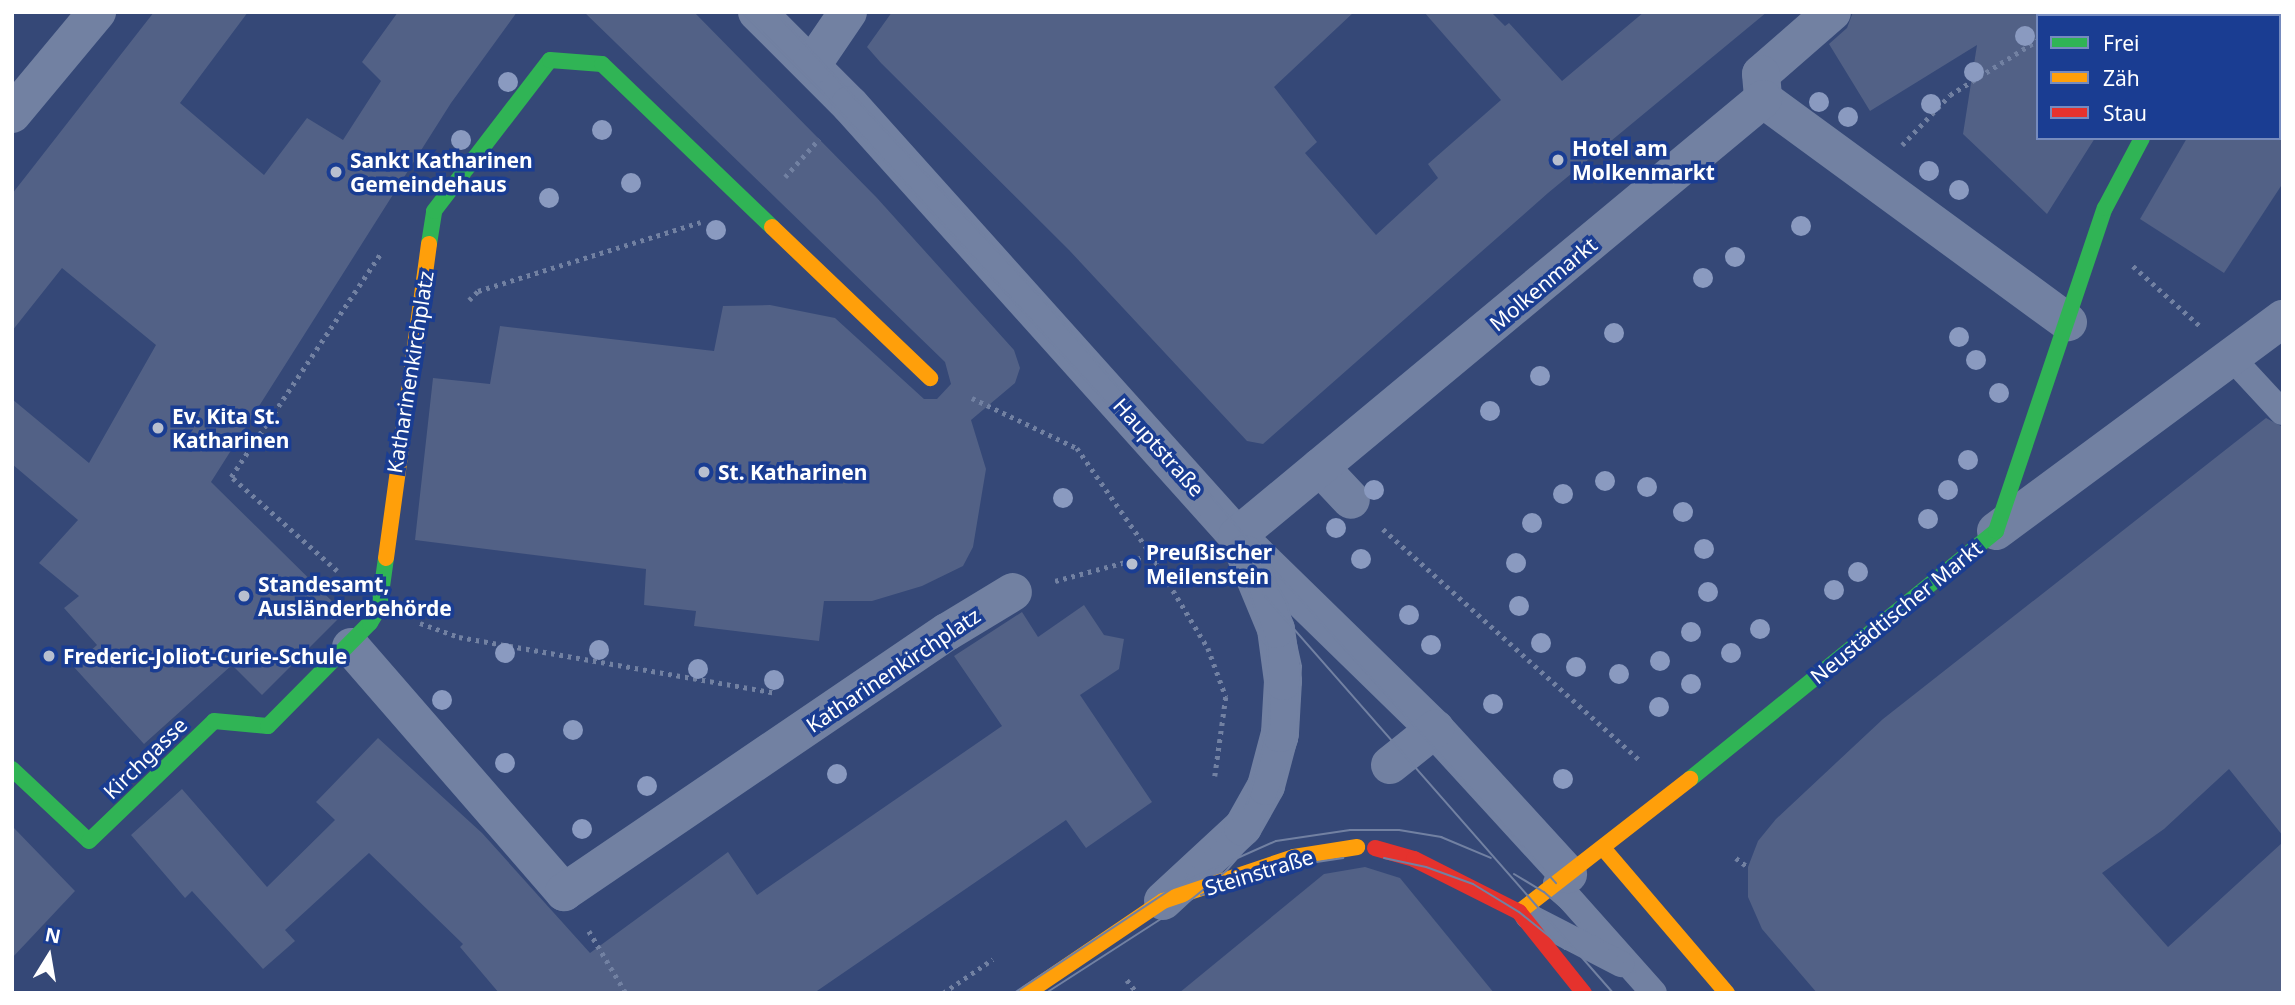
<!DOCTYPE html>
<html>
<head>
<meta charset="utf-8">
<style>
	body { margin:0 }
	#map { position:relative; width:2295px; height:1005px; overflow:hidden; background:#354877; font-family:"Noto Sans",sans-serif }
	div>[style] { position:absolute }
	[style*='--x'] { left:calc(var(--x)*1px); top:calc(var(--y)*1px); width:calc(var(--w)*1px); rotate:calc(var(--a)*1deg) }
	.building>* { inset:0; background:#526186 }
	.path>* { height:4.5px; margin-top:-2.25px; transform-origin:0; background:repeating-linear-gradient(90deg,#7281a2 0 3.5px,transparent 0 8.5px) }
	.lane>* { height:26px; margin:-13px; padding:0 13px; transform-origin:13px; border-radius:13px; background:#7281a2 }
	.street>* { height:38px; margin:-19px; padding:0 19px; transform-origin:19px; border-radius:19px; background:#7281a2 }
	.fast>* { height:16px; margin:-8px; padding:0 8px; transform-origin:8px; border-radius:8px; background:#30b455 }
	.slow>* { height:16px; margin:-8px; padding:0 8px; transform-origin:8px; border-radius:8px; background:#ff9f0a }
	.jam>* { height:16px; margin:-8px; padding:0 8px; transform-origin:8px; border-radius:8px; background:#e5322d }
	.tram>* { height:2px; margin:-1px; padding:0 1px; transform-origin:1px; border-radius:1px; background:#7281a2 }
	.trees>* { width:20px; height:20px; margin:-10px; border-radius:50%; background:#8a9ac0 }
	.dots>* { width:19px; height:19px; translate:-50% -50%; box-sizing:border-box; border:4px solid #1a3d92; border-radius:50% }
	span { translate:-50% -50%; white-space:nowrap; text-align:center; line-height:1.15; -webkit-text-stroke:7px #1a3d92; paint-order:stroke }
	.poi-label { font-size:21px; color:#fff; font-weight:700 }
	.left { translate:0 -50%; text-align:left }
	.street-label { font-size:21px; color:#fff }
	.frame { position:absolute; inset:0; border:14px solid #fff; pointer-events:none }
	.legend { position:absolute; left:2036px; top:14px; width:245px; height:126px; box-sizing:border-box; background:#1a3d92; border:2px solid #768bbe; margin:0; padding:9px 12px; list-style:none; font-size:21px; color:#fff }
	.legend li { display:flex; align-items:center; gap:14px; height:35px }
	.legend b { width:35px; border:2px solid #768bbe }
	.north { position:absolute; left:14px; top:921px; width:70px; height:70px; -webkit-text-stroke:5px #1a3d92; paint-order:stroke; rotate:11deg; font-size:19px; font-weight:700; line-height:28px; text-align:center; color:#fff }
	.north::after { content:''; display:block; margin:auto; width:24px; height:32px; background:#fff; clip-path:polygon(50% 0,100% 100%,50% 72%,0 100%) }
</style>
</head>
<body>
<div id="map">
	<div class="building">
		<i style="clip-path:polygon(154px 12px,248px 12px,180px 103px,264px 175px,307px 118px,343px 140px,381px 81px,362px 62px,398px 12px,517px 12px,451px 103px,211px 482px,344px 613px,262px 695px,232px 665px,144px 744px,73px 666px,97px 645px,64px 608px,79px 596px,39px 563px,78px 520px,12px 464px,12px 399px,89px 463px,156px 345px,62px 268px,12px 331px,12px 194px)"></i>
		<i style="clip-path:polygon(584px 12px,694px 12px,877px 198px,1014px 350px,1020px 368px,1015px 383px,971px 420px,986px 469px,973px 547px,963px 566px,922px 586px,872px 601px,824px 601px,819px 641px,694px 626px,696px 611px,644px 605px,646px 569px,415px 540px,433px 378px,490px 384px,500px 326px,714px 351px,723px 306px,770px 305px,835px 318px,924px 399px,937px 399px,951px 384px,945px 362px)"></i>
		<i style="clip-path:polygon(892px 12px,1354px 12px,1274px 87px,1317px 142px,1305px 153px,1376px 235px,1438px 178px,1428px 164px,1501px 100px,1424px 12px,1491px 12px,1505px 26px,1509px 23px,1562px 81px,1644px 12px,1767px 12px,1548px 193px,1263px 444px,1247px 441px,1069px 250px,881px 63px,867px 47px)"></i>
		<i style="clip-path:polygon(1853px 12px,2038px 12px,2038px 138px,2095px 138px,2047px 214px,1963px 134px,1977px 45px,1870px 111px,1829px 44px,1847px 28px)"></i>
		<i style="clip-path:polygon(2187px 138px,2283px 138px,2283px 183px,2224px 273px,2140px 219px)"></i>
		<i style="clip-path:polygon(2266px 418px,2283px 427px,2283px 836px,2229px 769px,2164px 829px,2102px 873px,2168px 947px,2283px 842px,2283px 993px,1817px 993px,1762px 929px,1748px 897px,1748px 867px,1758px 841px,1776px 819px,1883px 719px)"></i>
		<i style="clip-path:polygon(1084px 605px,1104px 635px,1124px 639px,1119px 669px,1080px 695px,1152px 802px,1086px 848px,1066px 820px,814px 993px,499px 993px,460px 947px,463px 944px,369px 853px,285px 930px,295px 941px,263px 969px,192px 891px,185px 898px,131px 835px,182px 789px,267px 887px,335px 820px,316px 802px,378px 738px,482px 833px,590px 953px,728px 852px,757px 895px,1002px 726px,954px 656px,1022px 612px,1038px 637px)"></i>
		<i style="clip-path:polygon(12px 826px,75px 891px,12px 958px)"></i>
		<i style="clip-path:polygon(1365px 867px,1400px 878px,1494px 993px,1179px 993px,1324px 874px)"></i>
	</div>
	<div class="path">
		<i style="--x:2076;--y:16;--w:7;--a:-34"></i>
		<i style="--x:1902;--y:145;--w:69;--a:-46.2"></i>
		<i style="--x:1950;--y:95;--w:104;--a:-32"></i>
		<i style="--x:785;--y:177;--w:51;--a:-48.2"></i>
		<i style="--x:2133;--y:266;--w:89;--a:41.8"></i>
		<i style="--x:469;--y:300;--w:13;--a:-45"></i>
		<i style="--x:478;--y:291;--w:233;--a:-17.2"></i>
		<i style="--x:972;--y:398;--w:116;--a:25.5"></i>
		<i style="--x:1077;--y:448;--w:129;--a:55.1"></i>
		<i style="--x:1151;--y:554;--w:110;--a:58.8"></i>
		<i style="--x:1208;--y:648;--w:52;--a:69.8"></i>
		<i style="--x:1226;--y:697;--w:80;--a:97.9"></i>
		<i style="--x:1383;--y:529;--w:348;--a:42"></i>
		<i style="--x:337;--y:571;--w:142;--a:-138.4"></i>
		<i style="--x:231;--y:477;--w:270;--a:-56.2"></i>
		<i style="--x:1055;--y:581;--w:135;--a:-15.1"></i>
		<i style="--x:420;--y:623;--w:41;--a:19.7"></i>
		<i style="--x:459;--y:637;--w:321;--a:10"></i>
		<i style="--x:1736;--y:858;--w:15;--a:37"></i>
		<i style="--x:589;--y:931;--w:72;--a:59.2"></i>
		<i style="--x:1127;--y:980;--w:16;--a:52"></i>
		<i style="--x:943;--y:993;--w:60;--a:-34.2"></i>
	</div>
	<div class="lane">
		<i style="--x:2231;--y:357;--w:75;--a:47.2"></i>
		<i style="--x:1556;--y:883;--w:147;--a:48.3"></i>
		<i style="--x:1528;--y:916;--w:105;--a:27.3"></i>
	</div>
	<div class="street">
		<i style="--x:757;--y:12;--w:132;--a:45"></i>
		<i style="--x:850;--y:105;--w:579;--a:48.08"></i>
		<i style="--x:1237;--y:536;--w:277;--a:44.3"></i>
		<i style="--x:1435;--y:729;--w:197;--a:47.5"></i>
		<i style="--x:1832;--y:12;--w:94;--a:138.9"></i>
		<i style="--x:1761;--y:74;--w:25;--a:85"></i>
		<i style="--x:1763;--y:99;--w:378;--a:36.2"></i>
		<i style="--x:812;--y:65;--w:64;--a:-55.8"></i>
		<i style="--x:12;--y:114;--w:133;--a:-50.2"></i>
		<i style="--x:1320;--y:467;--w:45;--a:46.8"></i>
		<i style="--x:1996;--y:531;--w:357;--a:-36.5"></i>
		<i style="--x:1237;--y:536;--w:684;--a:-39.72"></i>
		<i style="--x:351;--y:647;--w:325;--a:49"></i>
		<i style="--x:564;--y:892;--w:463;--a:-34.2"></i>
		<i style="--x:947;--y:632;--w:77;--a:-31.2"></i>
		<i style="--x:1390;--y:765;--w:58;--a:-38.7"></i>
		<i style="--x:1163;--y:901;--w:109;--a:-42.8"></i>
		<i style="--x:1243;--y:827;--w:47;--a:-60.7"></i>
		<i style="--x:1266;--y:786;--w:55;--a:-75.2"></i>
		<i style="--x:1280;--y:733;--w:52;--a:-86.7"></i>
		<i style="--x:1283;--y:681;--w:52;--a:-97.7"></i>
		<i style="--x:1276;--y:629;--w:81;--a:-112.5"></i>
	</div>
	<div class="fast">
		<i style="--x:429;--y:244;--w:33;--a:-81"></i>
		<i style="--x:434;--y:211;--w:190;--a:-52.5"></i>
		<i style="--x:550;--y:60;--w:52;--a:4.4"></i>
		<i style="--x:602;--y:64;--w:236;--a:43.8"></i>
		<i style="--x:12;--y:769;--w:105;--a:43.1"></i>
		<i style="--x:89;--y:841;--w:173;--a:-43.8"></i>
		<i style="--x:214;--y:721;--w:54;--a:5.3"></i>
		<i style="--x:268;--y:726;--w:145;--a:-45.3"></i>
		<i style="--x:370;--y:623;--w:17;--a:-59"></i>
		<i style="--x:379;--y:608;--w:50;--a:-82"></i>
		<i style="--x:1690;--y:779;--w:394;--a:-39"></i>
		<i style="--x:1996;--y:531;--w:341;--a:-71.4"></i>
		<i style="--x:2105;--y:208;--w:79;--a:-62.1"></i>
	</div>
	<div class="slow">
		<i style="--x:772;--y:227;--w:219;--a:43.7"></i>
		<i style="--x:386;--y:558;--w:317;--a:-82.2"></i>
		<i style="--x:1603;--y:848;--w:191;--a:49.5"></i>
		<i style="--x:1519;--y:912;--w:217;--a:-37.9"></i>
		<i style="--x:1027;--y:993;--w:164;--a:-34.1"></i>
		<i style="--x:1163;--y:901;--w:138;--a:-18.6"></i>
		<i style="--x:1294;--y:857;--w:64;--a:-9"></i>
	</div>
	<div class="jam">
		<i style="--x:2168;--y:12;--w:4;--a:90"></i>
		<i style="--x:1375;--y:848;--w:41;--a:15.8"></i>
		<i style="--x:1414;--y:859;--w:118;--a:26.8"></i>
		<i style="--x:1519;--y:912;--w:104;--a:51.3"></i>
	</div>
	<div class="tram">
		<i style="--x:742;--y:12;--w:112;--a:45"></i>
		<i style="--x:821;--y:91;--w:434;--a:47.5"></i>
		<i style="--x:1114;--y:411;--w:239;--a:50.8"></i>
		<i style="--x:1265;--y:596;--w:528;--a:48.76"></i>
		<i style="--x:775;--y:12;--w:390;--a:47"></i>
		<i style="--x:1041;--y:297;--w:372;--a:49.5"></i>
		<i style="--x:1283;--y:580;--w:408;--a:48"></i>
		<i style="--x:1384;--y:858;--w:43;--a:12.1"></i>
		<i style="--x:1426;--y:867;--w:50;--a:19.9"></i>
		<i style="--x:1473;--y:884;--w:54;--a:31.3"></i>
		<i style="--x:1519;--y:912;--w:59;--a:38.8"></i>
		<i style="--x:1514;--y:874;--w:35;--a:31"></i>
		<i style="--x:1544;--y:892;--w:121;--a:41"></i>
		<i style="--x:1185;--y:877;--w:96;--a:-49.7"></i>
		<i style="--x:1247;--y:804;--w:83;--a:-74"></i>
		<i style="--x:1270;--y:724;--w:80;--a:-92.1"></i>
		<i style="--x:1267;--y:644;--w:65;--a:-108.7"></i>
		<i style="--x:1201;--y:895;--w:87;--a:-18.9"></i>
		<i style="--x:1283;--y:867;--w:61;--a:-8.5"></i>
		<i style="--x:1014;--y:993;--w:196;--a:-33.5"></i>
		<i style="--x:1177;--y:885;--w:108;--a:-24"></i>
		<i style="--x:1276;--y:841;--w:75;--a:-8.5"></i>
		<i style="--x:1350;--y:830;--w:49;--a:0"></i>
		<i style="--x:1399;--y:830;--w:43;--a:9.5"></i>
		<i style="--x:1441;--y:837;--w:54;--a:22.8"></i>
		<i style="--x:1046;--y:993;--w:174;--a:-32.8"></i>
		<i style="--x:1192;--y:899;--w:44;--a:-39.5"></i>
		<i style="--x:1226;--y:871;--w:50;--a:-49"></i>
		<i style="--x:1259;--y:833;--w:32;--a:-62"></i>
		<i style="--x:1274;--y:805;--w:68;--a:-70.2"></i>
		<i style="--x:1297;--y:741;--w:75;--a:-86.9"></i>
		<i style="--x:1301;--y:666;--w:65;--a:-102.5"></i>
		<i style="--x:1287;--y:603;--w:28;--a:-120"></i>
	</div>
	<div class="trees">
		<i style="left:2025px;top:36px"></i>
		<i style="left:1974px;top:72px"></i>
		<i style="left:508px;top:82px"></i>
		<i style="left:1819px;top:102px"></i>
		<i style="left:1931px;top:104px"></i>
		<i style="left:1848px;top:117px"></i>
		<i style="left:602px;top:130px"></i>
		<i style="left:461px;top:140px"></i>
		<i style="left:1929px;top:171px"></i>
		<i style="left:631px;top:183px"></i>
		<i style="left:1959px;top:190px"></i>
		<i style="left:549px;top:198px"></i>
		<i style="left:1801px;top:226px"></i>
		<i style="left:716px;top:230px"></i>
		<i style="left:1735px;top:257px"></i>
		<i style="left:1703px;top:278px"></i>
		<i style="left:1614px;top:333px"></i>
		<i style="left:1959px;top:337px"></i>
		<i style="left:1976px;top:360px"></i>
		<i style="left:1540px;top:376px"></i>
		<i style="left:1999px;top:393px"></i>
		<i style="left:1490px;top:411px"></i>
		<i style="left:1968px;top:460px"></i>
		<i style="left:1605px;top:481px"></i>
		<i style="left:1647px;top:487px"></i>
		<i style="left:1374px;top:490px"></i>
		<i style="left:1948px;top:490px"></i>
		<i style="left:1563px;top:494px"></i>
		<i style="left:1063px;top:498px"></i>
		<i style="left:1683px;top:512px"></i>
		<i style="left:1928px;top:519px"></i>
		<i style="left:1532px;top:523px"></i>
		<i style="left:1336px;top:528px"></i>
		<i style="left:1704px;top:549px"></i>
		<i style="left:1361px;top:559px"></i>
		<i style="left:1516px;top:563px"></i>
		<i style="left:1858px;top:572px"></i>
		<i style="left:1834px;top:590px"></i>
		<i style="left:1708px;top:592px"></i>
		<i style="left:1519px;top:606px"></i>
		<i style="left:1409px;top:615px"></i>
		<i style="left:1760px;top:629px"></i>
		<i style="left:1691px;top:632px"></i>
		<i style="left:1541px;top:643px"></i>
		<i style="left:1431px;top:645px"></i>
		<i style="left:599px;top:650px"></i>
		<i style="left:505px;top:653px"></i>
		<i style="left:1731px;top:653px"></i>
		<i style="left:1660px;top:661px"></i>
		<i style="left:1576px;top:667px"></i>
		<i style="left:698px;top:669px"></i>
		<i style="left:1619px;top:674px"></i>
		<i style="left:774px;top:680px"></i>
		<i style="left:1691px;top:684px"></i>
		<i style="left:442px;top:700px"></i>
		<i style="left:1493px;top:704px"></i>
		<i style="left:1659px;top:707px"></i>
		<i style="left:573px;top:730px"></i>
		<i style="left:505px;top:763px"></i>
		<i style="left:837px;top:774px"></i>
		<i style="left:1563px;top:779px"></i>
		<i style="left:647px;top:786px"></i>
		<i style="left:582px;top:829px"></i>
	</div>
	<div class="dots">
		<i style="left:1558px;top:160px;background:#b8bfcf"></i>
		<i style="left:336px;top:172px;background:#b8bfcf"></i>
		<i style="left:158px;top:428px;background:#b8bfcf"></i>
		<i style="left:704px;top:472px;background:#b8bfcf"></i>
		<i style="left:1132px;top:564px;background:#b8bfcf"></i>
		<i style="left:244px;top:596px;background:#b8bfcf"></i>
		<i style="left:49px;top:656px;background:#b8bfcf"></i>
	</div>
	<div class="poi-label">
		<span class="left" style="left:1572px;top:160px">Hotel am<br>Molkenmarkt</span>
		<span class="left" style="left:350px;top:172px">Sankt Katharinen<br>Gemeindehaus</span>
		<span class="left" style="left:172px;top:428px">Ev. Kita St.<br>Katharinen</span>
		<span class="left" style="left:718px;top:472px">St. Katharinen</span>
		<span class="left" style="left:1146px;top:564px">Preußischer<br>Meilenstein</span>
		<span class="left" style="left:258px;top:596px">Standesamt,<br>Ausländerbehörde</span>
		<span class="left" style="left:63px;top:656px">Frederic-Joliot-Curie-Schule</span>
	</div>
	<div class="street-label">
		<span style="left:1543px;top:284px;rotate:-40deg">Molkenmarkt</span>
		<span style="left:410px;top:372px;rotate:-81deg">Katharinenkirchplatz</span>
		<span style="left:1159px;top:447px;rotate:48deg">Hauptstraße</span>
		<span style="left:1896px;top:612px;rotate:-39deg">Neustädtischer Markt</span>
		<span style="left:893px;top:670px;rotate:-34deg">Katharinenkirchplatz</span>
		<span style="left:145px;top:758px;rotate:-44deg">Kirchgasse</span>
		<span style="left:1259px;top:872px;rotate:-17deg">Steinstraße</span>
	</div>
	<div class="frame"></div>
	<ul class="legend">
	<li><b style="height:9px;background:#30b455"></b>Frei</li>
	<li><b style="height:9px;background:#ff9f0a"></b>Zäh</li>
	<li><b style="height:9px;background:#e5322d"></b>Stau</li>
	</ul>
	<div class="north">N</div>
</div>
</body>
</html>
